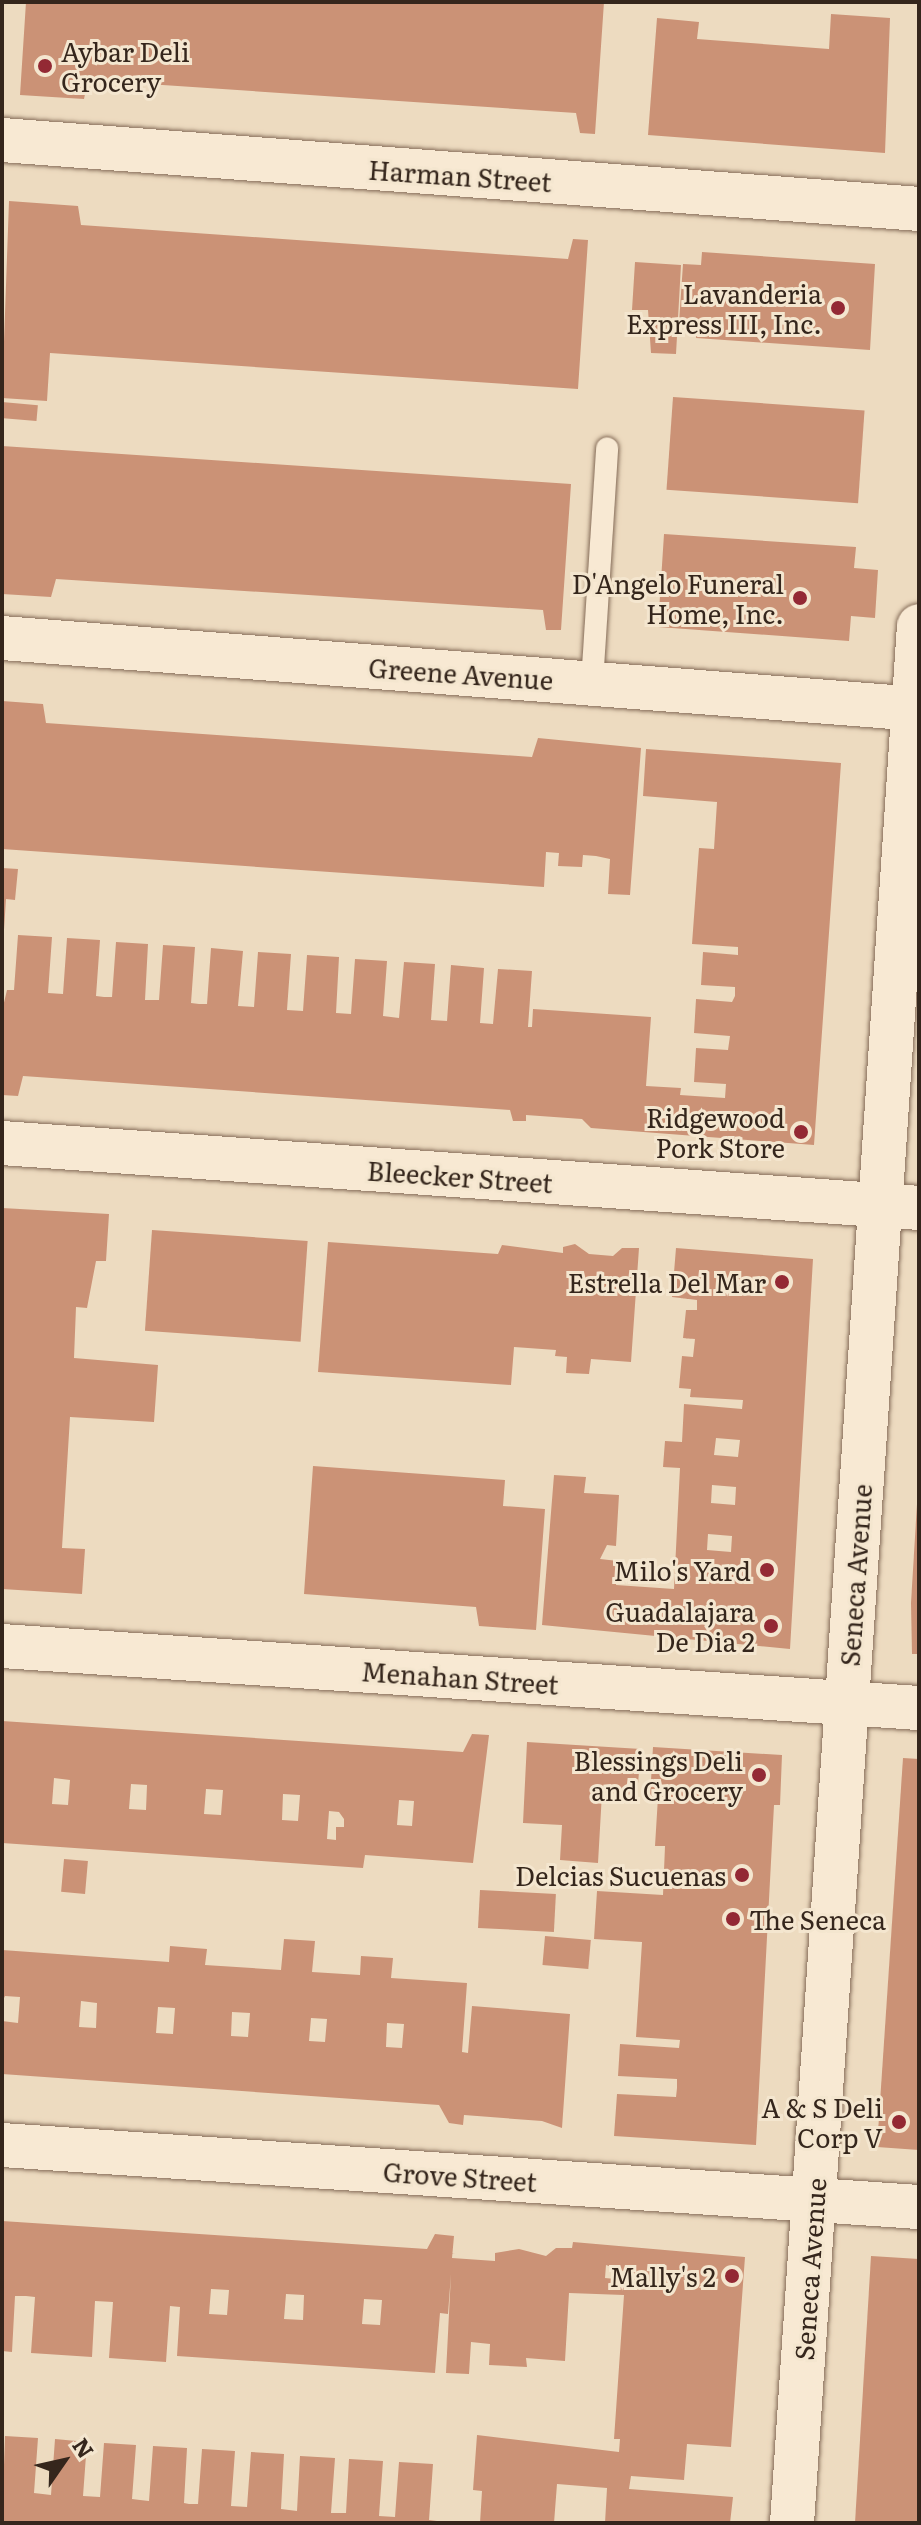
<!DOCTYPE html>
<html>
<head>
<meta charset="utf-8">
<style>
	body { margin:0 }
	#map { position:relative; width:921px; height:2525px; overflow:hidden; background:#eddbc0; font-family:Literata,serif }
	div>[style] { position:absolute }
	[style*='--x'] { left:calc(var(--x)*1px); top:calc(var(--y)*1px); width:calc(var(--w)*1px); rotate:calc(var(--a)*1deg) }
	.building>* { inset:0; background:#cb9276; transform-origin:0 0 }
	.roads { filter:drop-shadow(0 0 2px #856c58) drop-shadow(0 0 2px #856c58) }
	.service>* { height:22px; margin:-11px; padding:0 11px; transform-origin:11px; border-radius:11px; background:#f8e9d3 }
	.minor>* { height:44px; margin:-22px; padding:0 22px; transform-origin:22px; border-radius:22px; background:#f8e9d3 }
	.dots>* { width:22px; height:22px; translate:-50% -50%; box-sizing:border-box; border:4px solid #f4e6cf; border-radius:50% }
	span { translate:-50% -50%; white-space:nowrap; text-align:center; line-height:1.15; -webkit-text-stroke:6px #f4e6cf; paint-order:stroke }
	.poi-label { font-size:26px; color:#35261c }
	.left { translate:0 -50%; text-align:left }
	.right { translate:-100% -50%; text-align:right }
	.street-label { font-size:26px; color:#35261c }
	.frame { position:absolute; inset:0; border:4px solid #35261c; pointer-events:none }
	.north { position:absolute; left:24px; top:2421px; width:80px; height:80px; -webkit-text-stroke:6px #f4e6cf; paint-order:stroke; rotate:56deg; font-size:22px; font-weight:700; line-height:32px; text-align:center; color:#35261c }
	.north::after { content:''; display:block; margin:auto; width:28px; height:36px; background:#35261c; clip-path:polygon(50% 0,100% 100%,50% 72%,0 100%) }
</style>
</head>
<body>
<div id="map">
	<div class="building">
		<i style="clip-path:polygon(26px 2px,604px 2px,595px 134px,580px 133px,576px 113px,88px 80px,84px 99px,20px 95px)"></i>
		<i style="clip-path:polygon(831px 14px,890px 18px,885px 153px,648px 135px,657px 18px,699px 22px,697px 39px,829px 49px)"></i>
		<i style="clip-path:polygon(9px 201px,78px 206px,81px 225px,568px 259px,573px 239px,588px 240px,578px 389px,50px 353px,47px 401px,2px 398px)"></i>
		<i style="clip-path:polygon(702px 252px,875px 264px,870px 350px,696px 338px,697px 324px,679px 323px,683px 264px,701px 265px)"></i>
		<i style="clip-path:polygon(635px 262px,681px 265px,676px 354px,651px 353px,648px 310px,632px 310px)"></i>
		<i style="left:673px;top:397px;width:192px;height:93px;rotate:4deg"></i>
		<i style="left:2px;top:402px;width:36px;height:16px;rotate:5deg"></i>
		<i style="clip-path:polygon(2px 446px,571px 484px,561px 630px,546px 630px,543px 610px,56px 579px,51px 597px,2px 594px)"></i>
		<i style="clip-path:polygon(664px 534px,856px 547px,854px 568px,878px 570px,875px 618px,851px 616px,849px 641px,658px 627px)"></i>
		<i style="clip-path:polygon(2px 701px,43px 704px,46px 723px,532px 757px,538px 738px,641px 748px,630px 895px,608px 894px,610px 859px,596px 856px,583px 855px,582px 867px,558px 866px,559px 853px,546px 852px,544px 887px,2px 849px)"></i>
		<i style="clip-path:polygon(646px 749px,841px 763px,814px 1145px,591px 1128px,582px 1119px,526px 1115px,526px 1121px,513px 1121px,510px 1110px,23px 1076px,18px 1096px,2px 1095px,2px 1011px,7px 990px,14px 990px,18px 935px,52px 937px,48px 993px,63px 994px,67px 938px,100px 940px,96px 996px,104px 997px,112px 997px,116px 942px,148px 944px,145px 1000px,159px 1000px,163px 945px,195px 947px,191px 1003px,199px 1004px,207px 1004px,211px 948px,243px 951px,238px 1006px,254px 1007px,258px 952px,291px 954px,287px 1010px,303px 1011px,307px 955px,339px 957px,336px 1013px,351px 1014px,355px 959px,387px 961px,383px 1016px,399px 1018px,404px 962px,435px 964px,431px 1020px,447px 1021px,451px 965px,484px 968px,480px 1023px,493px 1024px,498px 969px,532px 971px,528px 1027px,532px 1027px,533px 1009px,651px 1017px,646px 1086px,681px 1088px,680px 1095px,725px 1098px,726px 1084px,694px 1082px,696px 1048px,728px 1050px,730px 1036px,694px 1033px,696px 999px,732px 1002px,735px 996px,735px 987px,701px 985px,703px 952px,738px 955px,738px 947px,692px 944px,699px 848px,714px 849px,717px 802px,643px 796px)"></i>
		<i style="clip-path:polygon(2px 868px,18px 869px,15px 900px,6px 899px,4px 930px)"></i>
		<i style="clip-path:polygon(2px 1208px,109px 1214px,106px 1261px,96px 1261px,87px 1308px,76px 1307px,74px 1358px,158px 1365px,154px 1422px,70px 1417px,62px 1548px,85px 1549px,82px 1594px,2px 1589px)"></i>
		<i style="left:152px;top:1230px;width:156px;height:101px;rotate:4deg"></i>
		<i style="clip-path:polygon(328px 1242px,498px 1254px,502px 1245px,563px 1253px,563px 1247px,575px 1244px,589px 1254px,613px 1256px,622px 1248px,639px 1248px,631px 1362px,591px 1359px,589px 1374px,566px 1373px,567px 1357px,555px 1356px,556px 1350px,514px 1347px,511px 1385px,318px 1372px)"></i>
		<i style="clip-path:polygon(evenodd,676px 1248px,813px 1259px,790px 1649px,542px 1625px,554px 1475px,586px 1477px,584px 1493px,619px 1495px,616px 1546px,607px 1545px,600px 1559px,618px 1561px,616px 1585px,674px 1589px,680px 1468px,663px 1467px,665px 1441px,682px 1442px,684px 1404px,742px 1409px,743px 1400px,690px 1397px,691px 1389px,679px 1388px,682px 1356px,693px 1357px,695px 1339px,683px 1338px,686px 1310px,697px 1310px,697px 1300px,672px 1297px,676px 1248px,716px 1438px,740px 1440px,738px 1457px,714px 1455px,716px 1438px,676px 1248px,712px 1485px,736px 1487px,735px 1505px,711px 1503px,712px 1485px,676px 1248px,708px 1534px,732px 1536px,731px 1552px,707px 1550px,708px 1534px)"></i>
		<i style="clip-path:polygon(313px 1466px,505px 1480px,503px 1506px,545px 1509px,536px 1630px,479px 1626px,476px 1607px,304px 1594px)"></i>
		<i style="clip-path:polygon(917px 1504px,919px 1504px,919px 1654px,912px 1654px,911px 1603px)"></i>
		<i style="clip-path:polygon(evenodd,2px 1721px,463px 1752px,472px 1734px,489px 1735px,473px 1863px,365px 1855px,363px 1868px,2px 1843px,2px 1721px,54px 1778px,70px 1780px,68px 1805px,52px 1804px,54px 1778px,2px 1721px,131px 1784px,147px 1785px,146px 1810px,129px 1809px,131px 1784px,2px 1721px,206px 1789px,223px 1790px,221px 1815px,204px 1814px,206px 1789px,2px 1721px,283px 1794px,300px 1795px,298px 1821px,282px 1820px,283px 1794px,2px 1721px,399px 1800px,414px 1801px,412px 1826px,397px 1825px,399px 1800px,2px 1721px,329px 1811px,339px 1812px,344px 1819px,344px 1827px,336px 1827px,336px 1840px,327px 1839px,329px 1811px)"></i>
		<i style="clip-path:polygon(527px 1742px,641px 1749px,637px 1795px,602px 1793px,598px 1863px,560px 1860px,562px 1825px,523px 1823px)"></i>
		<i style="clip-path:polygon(653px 1747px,782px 1755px,780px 1805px,774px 1805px,756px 2145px,614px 2136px,617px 2094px,676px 2097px,677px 2088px,677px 2079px,618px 2076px,620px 2044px,679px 2048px,680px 2040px,636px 2037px,642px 1942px,594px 1939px,597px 1891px,663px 1895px,665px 1846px,655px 1846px,658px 1797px,650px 1797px)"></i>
		<i style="clip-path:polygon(903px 1758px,919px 1759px,919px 2150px,877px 2147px)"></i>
		<i style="left:64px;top:1859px;width:24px;height:33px;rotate:5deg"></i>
		<i style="left:480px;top:1890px;width:76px;height:38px;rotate:3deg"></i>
		<i style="left:545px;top:1936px;width:46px;height:29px;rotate:5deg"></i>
		<i style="clip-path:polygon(evenodd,284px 1939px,315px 1941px,312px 1972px,360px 1975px,361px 1956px,393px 1958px,391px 1978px,467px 1983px,462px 2052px,468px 2053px,472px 2006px,570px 2014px,562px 2128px,542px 2121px,464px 2115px,463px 2125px,449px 2123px,439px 2105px,2px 2074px,2px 2021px,18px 2023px,20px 1997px,5px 1996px,2px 2002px,2px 1950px,169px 1962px,170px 1946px,207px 1949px,205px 1965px,281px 1970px,284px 1939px,81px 2001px,97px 2003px,96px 2028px,79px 2027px,81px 2001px,284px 1939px,158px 2007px,175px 2008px,173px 2034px,156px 2033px,158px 2007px,284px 1939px,232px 2012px,250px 2013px,248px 2037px,231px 2036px,232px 2012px,284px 1939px,311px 2018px,327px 2019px,325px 2042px,309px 2041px,311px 2018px,284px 1939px,387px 2023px,404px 2024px,402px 2048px,386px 2047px,387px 2023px)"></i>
		<i style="clip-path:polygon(evenodd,2px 2221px,427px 2249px,435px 2234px,454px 2236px,452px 2258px,495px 2261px,495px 2253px,519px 2249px,546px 2256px,556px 2248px,572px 2248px,573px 2242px,745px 2257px,731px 2447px,687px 2444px,684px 2480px,631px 2476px,629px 2489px,733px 2497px,730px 2523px,605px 2523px,607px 2488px,557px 2484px,554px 2523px,480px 2523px,482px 2491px,473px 2490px,477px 2435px,619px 2452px,620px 2439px,614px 2439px,624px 2295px,569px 2293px,565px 2361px,526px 2358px,527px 2367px,489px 2365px,490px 2344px,471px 2342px,469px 2374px,446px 2373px,451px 2274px,448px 2314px,440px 2313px,435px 2373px,177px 2356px,180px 2307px,170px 2306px,166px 2362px,109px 2358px,113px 2302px,95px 2301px,92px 2357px,31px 2353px,35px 2297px,26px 2296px,15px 2296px,12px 2352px,2px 2351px,2px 2221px,606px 2265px,626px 2272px,625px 2280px,605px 2278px,606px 2265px,2px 2221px,211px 2289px,229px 2290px,227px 2315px,209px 2314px,211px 2289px,2px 2221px,286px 2294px,304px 2295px,303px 2320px,284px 2319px,286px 2294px,2px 2221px,364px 2299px,382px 2300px,380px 2325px,362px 2324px,364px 2299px)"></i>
		<i style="clip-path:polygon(871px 2256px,919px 2259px,919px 2523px,855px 2523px)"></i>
		<i style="clip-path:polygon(5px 2436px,38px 2438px,34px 2493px,51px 2495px,55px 2439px,87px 2442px,83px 2496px,100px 2497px,104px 2443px,136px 2445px,132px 2499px,140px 2500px,149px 2501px,153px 2446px,187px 2448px,184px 2503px,189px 2504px,198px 2504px,202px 2449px,235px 2451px,231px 2506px,247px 2507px,251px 2452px,284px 2454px,281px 2509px,297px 2511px,300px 2456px,335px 2458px,331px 2513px,346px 2513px,349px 2459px,383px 2461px,379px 2516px,395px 2517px,399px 2462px,433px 2464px,429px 2520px,453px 2523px,2px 2523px)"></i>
	</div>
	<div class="roads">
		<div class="service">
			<i style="--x:592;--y:683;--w:235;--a:-86.3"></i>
		</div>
		<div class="minor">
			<i style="--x:2;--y:140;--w:920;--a:4.3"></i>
			<i style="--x:2;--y:638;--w:920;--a:4.43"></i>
			<i style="--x:2;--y:1143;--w:919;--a:4.05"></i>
			<i style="--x:2;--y:1646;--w:919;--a:3.87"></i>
			<i style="--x:2;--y:2145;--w:919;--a:3.87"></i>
			<i style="--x:792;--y:2523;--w:1901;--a:-86.17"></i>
		</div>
	</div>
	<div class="dots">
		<i style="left:45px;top:66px;background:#932934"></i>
		<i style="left:838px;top:308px;background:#932934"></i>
		<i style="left:800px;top:598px;background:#932934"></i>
		<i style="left:801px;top:1132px;background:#932934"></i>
		<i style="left:782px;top:1282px;background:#932934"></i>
		<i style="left:767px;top:1570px;background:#932934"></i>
		<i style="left:771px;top:1626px;background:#932934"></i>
		<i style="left:759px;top:1775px;background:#932934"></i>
		<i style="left:742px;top:1875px;background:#932934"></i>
		<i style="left:733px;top:1919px;background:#932934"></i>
		<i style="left:899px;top:2122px;background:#932934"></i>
		<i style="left:732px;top:2276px;background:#932934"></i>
	</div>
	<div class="poi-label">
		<span class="left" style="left:61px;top:66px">Aybar Deli<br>Grocery</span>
		<span class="right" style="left:822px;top:308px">Lavanderia<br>Express III, Inc.</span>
		<span class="right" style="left:784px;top:598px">D'Angelo Funeral<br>Home, Inc.</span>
		<span class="right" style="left:785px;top:1132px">Ridgewood<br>Pork Store</span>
		<span class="right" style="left:766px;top:1282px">Estrella Del Mar</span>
		<span class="right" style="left:751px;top:1570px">Milo's Yard</span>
		<span class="right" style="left:755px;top:1626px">Guadalajara<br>De Dia 2</span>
		<span class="right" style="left:743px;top:1775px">Blessings Deli<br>and Grocery</span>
		<span class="right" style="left:726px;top:1875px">Delcias Sucuenas</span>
		<span class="left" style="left:749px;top:1919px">The Seneca</span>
		<span class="right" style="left:883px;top:2122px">A &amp; S Deli<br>Corp V</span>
		<span class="right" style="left:716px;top:2276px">Mally's 2</span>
	</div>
	<div class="street-label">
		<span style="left:460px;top:175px;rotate:4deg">Harman Street</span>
		<span style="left:461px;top:673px;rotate:4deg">Greene Avenue</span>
		<span style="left:460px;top:1176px;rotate:4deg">Bleecker Street</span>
		<span style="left:855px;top:1575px;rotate:-86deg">Seneca Avenue</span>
		<span style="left:460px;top:1677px;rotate:4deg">Menahan Street</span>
		<span style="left:460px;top:2176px;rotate:4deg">Grove Street</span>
		<span style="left:809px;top:2269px;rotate:-86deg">Seneca Avenue</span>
	</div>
	<div class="frame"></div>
	<div class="north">N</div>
</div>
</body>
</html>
